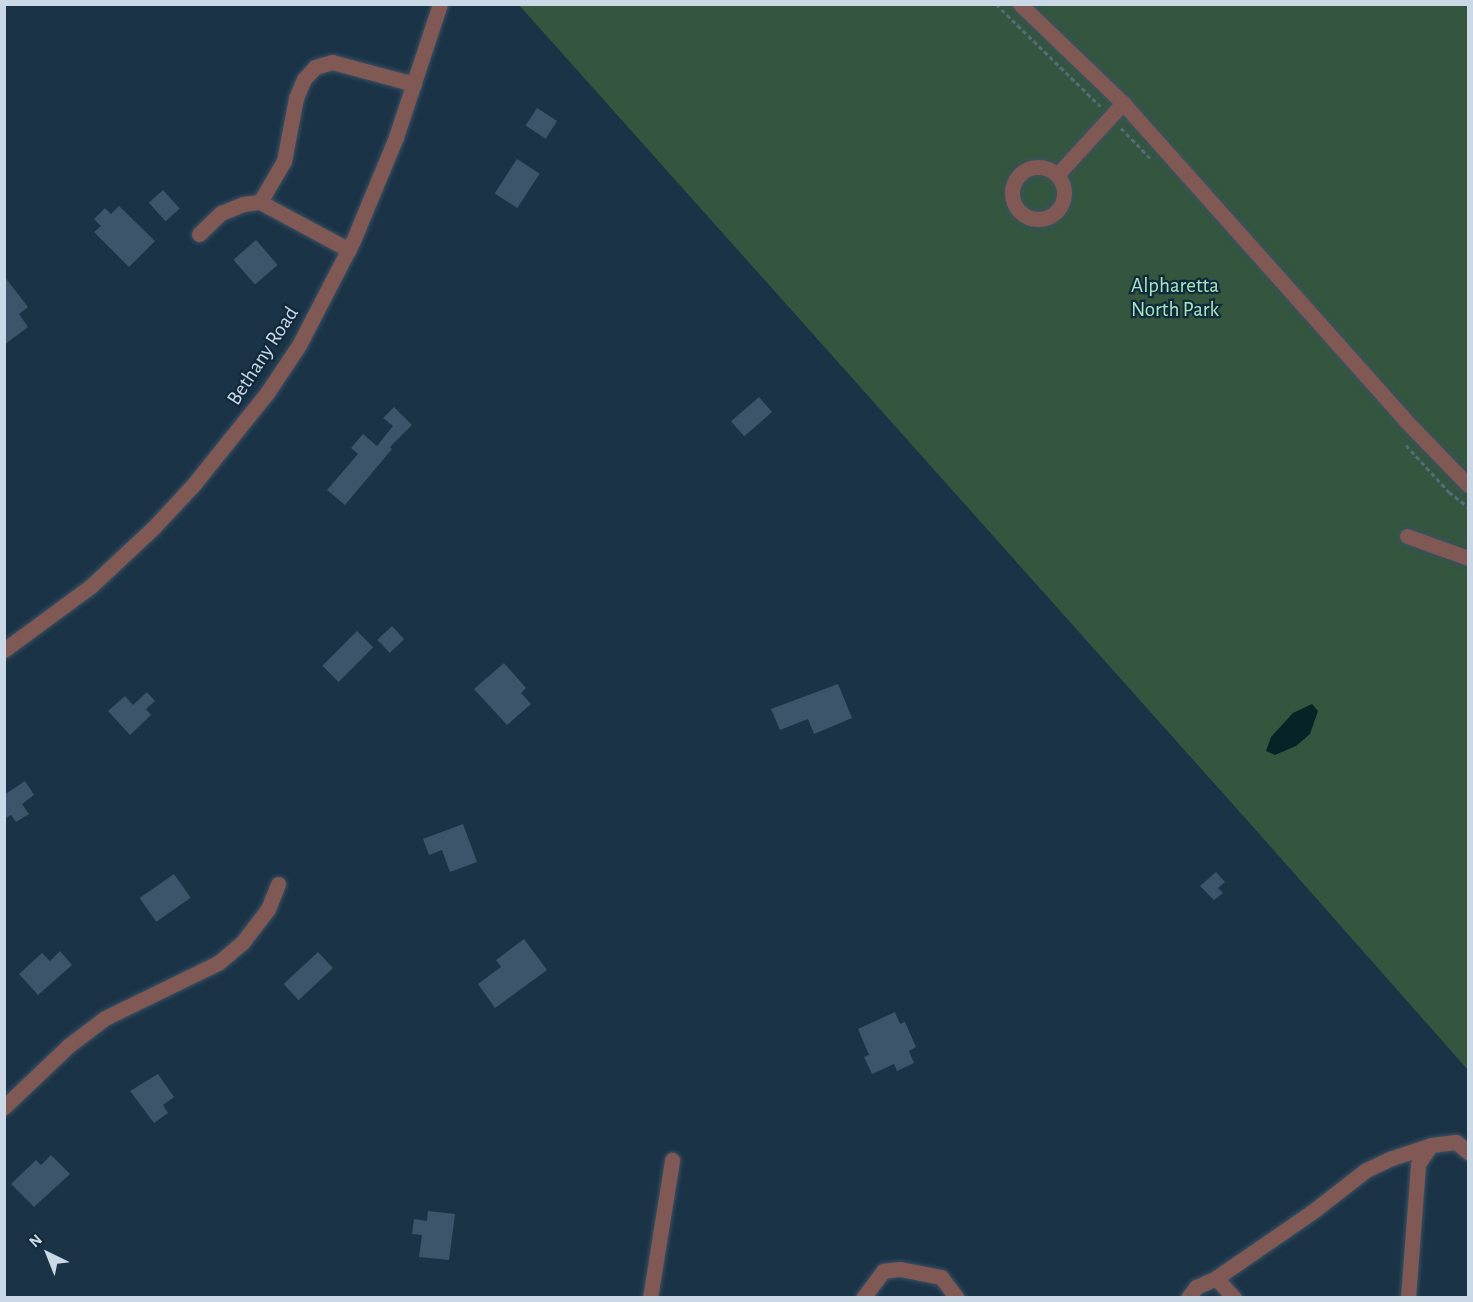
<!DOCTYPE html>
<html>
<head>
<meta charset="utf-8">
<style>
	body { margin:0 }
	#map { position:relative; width:1473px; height:1302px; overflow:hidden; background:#1b3347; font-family:"Alegreya Sans",sans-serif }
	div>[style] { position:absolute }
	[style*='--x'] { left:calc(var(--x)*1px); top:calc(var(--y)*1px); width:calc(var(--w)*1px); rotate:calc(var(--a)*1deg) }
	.green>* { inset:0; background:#34563f }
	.water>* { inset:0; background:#062428 }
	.building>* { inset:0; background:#3c556a; transform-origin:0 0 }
	.path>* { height:3px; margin-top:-1.5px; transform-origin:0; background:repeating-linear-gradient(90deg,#556a7c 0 4.5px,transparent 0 7.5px) }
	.roads { filter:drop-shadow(0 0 2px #3b5164) drop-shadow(0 0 2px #3b5164) }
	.minor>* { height:15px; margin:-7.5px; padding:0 7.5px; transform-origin:7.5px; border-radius:7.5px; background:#815954 }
	.minor>.ring { margin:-7.5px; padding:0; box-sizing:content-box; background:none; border:15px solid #815954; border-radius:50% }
	span { translate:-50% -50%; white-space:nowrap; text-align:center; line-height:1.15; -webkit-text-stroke:4.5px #11293c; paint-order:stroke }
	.park-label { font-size:21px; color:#a8e8bc }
	.street-label { font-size:21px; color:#cbd9e6 }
	.frame { position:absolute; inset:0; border:6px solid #cbd9e6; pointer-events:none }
	.north { position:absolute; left:18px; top:1224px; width:60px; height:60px; -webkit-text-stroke:4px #11293c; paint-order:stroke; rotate:317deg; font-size:16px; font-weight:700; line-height:24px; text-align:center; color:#cbd9e6 }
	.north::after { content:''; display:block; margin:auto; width:21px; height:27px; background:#cbd9e6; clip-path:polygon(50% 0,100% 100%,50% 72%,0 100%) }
</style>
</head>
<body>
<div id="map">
	<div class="green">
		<i style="clip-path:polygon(519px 5px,1468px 5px,1468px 1070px,1254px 828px)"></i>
	</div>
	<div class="water">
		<i style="clip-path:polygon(1312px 704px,1318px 711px,1310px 734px,1296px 746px,1275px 755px,1266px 751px,1271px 737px,1293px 713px)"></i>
	</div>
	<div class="building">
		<i style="left:537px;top:108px;width:24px;height:21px;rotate:33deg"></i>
		<i style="left:517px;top:159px;width:27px;height:41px;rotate:33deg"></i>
		<i style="left:163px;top:190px;width:25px;height:19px;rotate:48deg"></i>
		<i style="clip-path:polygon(119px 206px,155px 241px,129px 267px,94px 232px,101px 226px,94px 219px,105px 208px,111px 214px)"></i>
		<i style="left:256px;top:240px;width:33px;height:30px;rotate:49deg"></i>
		<i style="clip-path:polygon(4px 276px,28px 307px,19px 314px,28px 327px,4px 345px)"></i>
		<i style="left:759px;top:397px;width:20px;height:37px;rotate:49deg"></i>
		<i style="clip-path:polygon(394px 407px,412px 425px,390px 447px,392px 449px,345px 505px,327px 490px,358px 454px,351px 448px,363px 434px,377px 446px,393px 426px,383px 418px)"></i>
		<i style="left:392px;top:626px;width:18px;height:20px;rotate:47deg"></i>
		<i style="left:357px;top:631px;width:23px;height:49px;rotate:45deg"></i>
		<i style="clip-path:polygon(504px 663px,526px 688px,521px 693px,531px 704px,507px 725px,474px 689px)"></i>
		<i style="clip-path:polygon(838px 684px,852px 718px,814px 734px,808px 719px,780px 730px,771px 709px)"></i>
		<i style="clip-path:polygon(147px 692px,155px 701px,146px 709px,151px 715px,130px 735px,108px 711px,125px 696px,133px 705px)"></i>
		<i style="clip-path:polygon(25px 781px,34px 795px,22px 804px,29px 814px,16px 822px,11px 815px,4px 819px,4px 795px)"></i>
		<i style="clip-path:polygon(463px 824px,477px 862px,450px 872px,442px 850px,429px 855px,423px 839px)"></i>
		<i style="clip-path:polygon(1216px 872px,1225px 882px,1218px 888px,1223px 893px,1214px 900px,1200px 886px)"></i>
		<i style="left:174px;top:874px;width:29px;height:42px;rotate:55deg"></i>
		<i style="clip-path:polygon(524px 939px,547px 970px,495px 1008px,478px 984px,501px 967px,496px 960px)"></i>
		<i style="clip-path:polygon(60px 951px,72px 965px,38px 995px,19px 974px,42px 953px,50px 961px)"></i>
		<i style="left:318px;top:952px;width:22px;height:47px;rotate:47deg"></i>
		<i style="clip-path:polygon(895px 1012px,900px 1024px,905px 1022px,916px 1047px,909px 1051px,914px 1063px,897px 1071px,894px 1064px,872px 1074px,864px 1057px,869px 1055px,858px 1029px)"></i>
		<i style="clip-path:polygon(158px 1074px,174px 1097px,163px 1105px,168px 1113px,154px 1123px,130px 1091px)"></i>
		<i style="clip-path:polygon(51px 1155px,70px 1174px,34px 1207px,11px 1184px,36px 1160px,41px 1165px)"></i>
		<i style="clip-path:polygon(428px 1211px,455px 1214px,449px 1260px,419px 1257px,422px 1235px,412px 1234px,414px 1219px,427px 1221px)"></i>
	</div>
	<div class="path">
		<i style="--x:996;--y:4;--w:146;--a:44.4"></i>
		<i style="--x:1121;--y:128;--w:45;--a:45.9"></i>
		<i style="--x:1406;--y:445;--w:64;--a:47.5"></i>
		<i style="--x:1449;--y:492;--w:24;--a:38"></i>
	</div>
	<div class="roads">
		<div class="minor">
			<i style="--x:1020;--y:4;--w:143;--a:43.9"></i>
			<i style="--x:1123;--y:103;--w:424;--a:48.3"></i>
			<i style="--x:1405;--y:420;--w:91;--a:45.9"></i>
			<i class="ring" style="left:1012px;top:167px;width:37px;height:37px"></i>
			<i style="--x:1057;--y:175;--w:98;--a:-47.5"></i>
			<i style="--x:260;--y:202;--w:48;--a:-59.7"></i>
			<i style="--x:284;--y:161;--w:64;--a:-79.2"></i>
			<i style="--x:296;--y:98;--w:21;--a:-67"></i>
			<i style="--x:304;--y:79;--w:16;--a:-47"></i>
			<i style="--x:315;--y:67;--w:18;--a:-16"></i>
			<i style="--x:332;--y:62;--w:85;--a:15"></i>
			<i style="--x:199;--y:234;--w:30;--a:-44"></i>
			<i style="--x:221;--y:213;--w:24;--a:-22"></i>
			<i style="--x:243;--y:204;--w:17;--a:-7"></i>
			<i style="--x:260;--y:202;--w:101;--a:28.3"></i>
			<i style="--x:1407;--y:536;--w:65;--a:19.8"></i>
			<i style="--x:4;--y:650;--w:108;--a:-36.3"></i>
			<i style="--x:91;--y:586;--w:86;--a:-43.1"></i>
			<i style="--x:154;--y:527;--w:59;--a:-47.1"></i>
			<i style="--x:194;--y:484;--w:117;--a:-51.3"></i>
			<i style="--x:267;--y:393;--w:58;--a:-56.3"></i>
			<i style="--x:299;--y:345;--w:117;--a:-62.6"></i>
			<i style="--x:353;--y:241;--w:113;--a:-67.5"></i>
			<i style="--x:396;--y:137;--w:140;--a:-71.7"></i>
			<i style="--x:4;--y:1107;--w:88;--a:-43.6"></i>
			<i style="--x:68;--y:1046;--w:46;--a:-37.1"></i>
			<i style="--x:105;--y:1018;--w:126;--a:-26"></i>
			<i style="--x:218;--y:963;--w:31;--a:-40"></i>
			<i style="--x:242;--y:943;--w:43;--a:-52.6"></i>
			<i style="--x:268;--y:909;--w:27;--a:-68"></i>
			<i style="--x:1216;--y:1278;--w:116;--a:-34.5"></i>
			<i style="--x:1312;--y:1212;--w:68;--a:-37.9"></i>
			<i style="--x:1366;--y:1170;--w:29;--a:-25"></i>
			<i style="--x:1392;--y:1158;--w:41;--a:-18.4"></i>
			<i style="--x:650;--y:1298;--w:140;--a:-80.9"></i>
			<i style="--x:863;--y:1298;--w:34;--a:-53"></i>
			<i style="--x:883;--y:1271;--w:17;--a:-7"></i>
			<i style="--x:900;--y:1269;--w:42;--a:11"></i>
			<i style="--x:941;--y:1277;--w:26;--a:53"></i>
			<i style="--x:1188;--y:1298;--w:14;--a:-54"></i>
			<i style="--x:1196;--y:1287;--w:22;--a:-24"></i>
			<i style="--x:1216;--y:1278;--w:27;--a:48"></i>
			<i style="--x:1408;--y:1298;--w:134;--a:-85.7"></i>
			<i style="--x:1418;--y:1164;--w:23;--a:-56"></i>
			<i style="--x:1431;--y:1145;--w:25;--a:-7"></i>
			<i style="--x:1456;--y:1142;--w:16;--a:40"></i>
		</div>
	</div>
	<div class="park-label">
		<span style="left:1175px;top:298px">Alpharetta<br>North Park</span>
	</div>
	<div class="street-label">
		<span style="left:263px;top:356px;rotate:-57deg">Bethany Road</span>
	</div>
	<div class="frame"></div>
	<div class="north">N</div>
</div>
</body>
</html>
